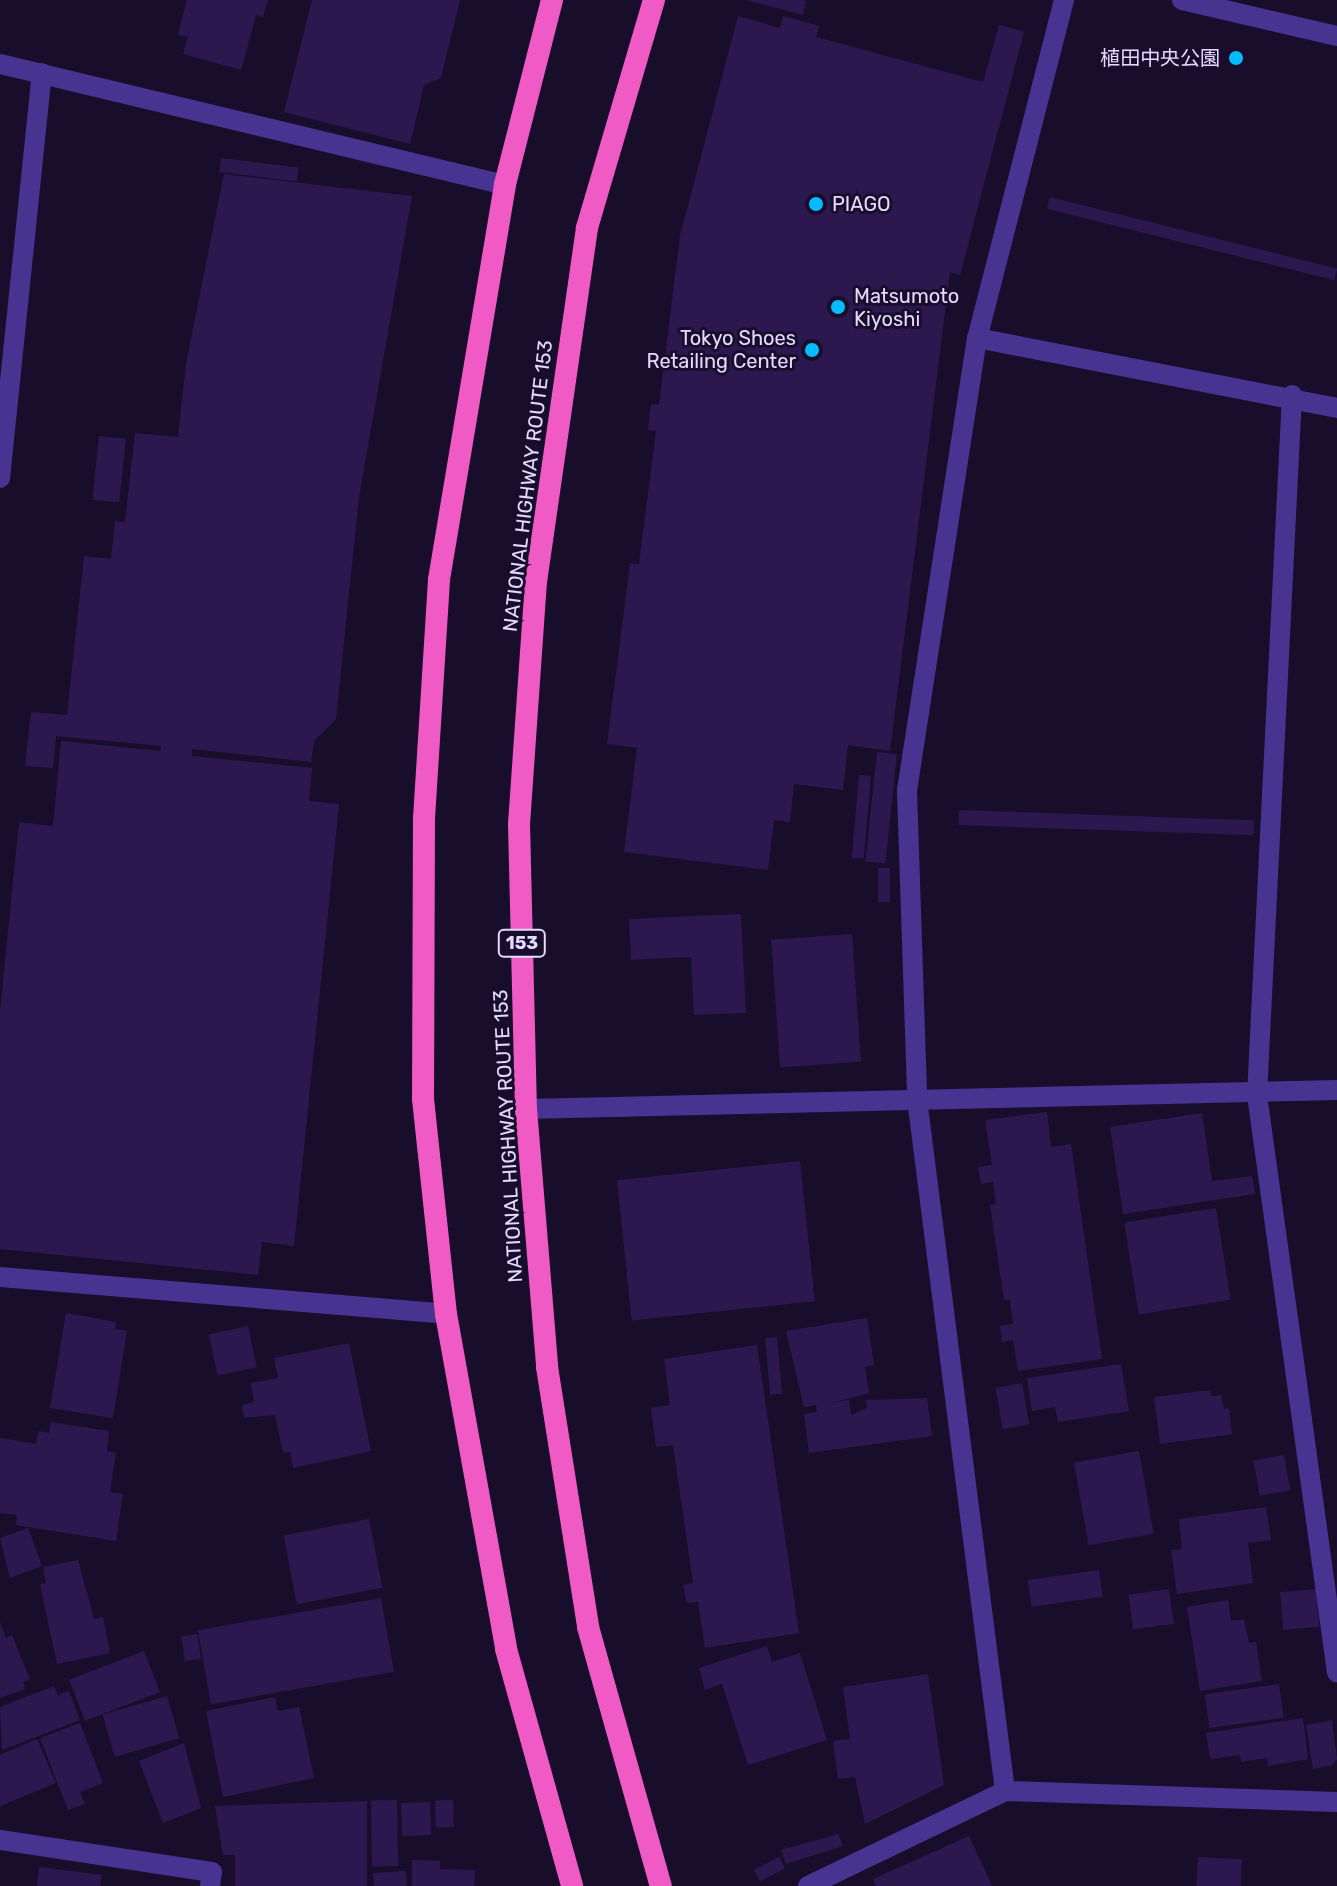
<!DOCTYPE html>
<html>
<head>
<meta charset="utf-8">
<style>
	body { margin:0 }
	#map { position:relative; width:1337px; height:1886px; overflow:hidden; background:#180e2c; font-family:Rubik,"Noto Sans JP",sans-serif }
	div>[style] { position:absolute }
	[style*='--x'] { left:calc(var(--x)*1px); top:calc(var(--y)*1px); width:calc(var(--w)*1px); rotate:calc(var(--a)*1deg) }
	.building>* { inset:0; background:#2c184f; transform-origin:0 0 }
	.pedestrian>* { height:20px; margin:-10px; padding:0 10px; transform-origin:10px; border-radius:10px; background:#473490 }
	.minor>* { height:20px; margin:-10px; padding:0 10px; transform-origin:10px; border-radius:10px; background:#473490 }
	.tertiary>* { height:20px; margin:-10px; padding:0 10px; transform-origin:10px; border-radius:10px; background:#473490 }
	.trunk>* { height:22px; margin:-11px; padding:0 11px; transform-origin:11px; border-radius:11px; background:#ef5ac4 }
	.dots>* { width:22px; height:22px; translate:-50% -50%; box-sizing:border-box; border:4px solid #180e2c; border-radius:50% }
	span { translate:-50% -50%; white-space:nowrap; text-align:center; line-height:1.15; -webkit-text-stroke:6px #180e2c; paint-order:stroke }
	.shield-label span { padding:2px 6px; background:#180e2c; border:2px solid; border-radius:6px; -webkit-text-stroke-width:0 }
	.shield-label { font-size:18px; color:#e4d9ff; font-weight:700 }
	.poi-label { font-size:20px; color:#e4d9ff }
	.right { translate:-100% -50%; text-align:right }
	.left { translate:0 -50%; text-align:left }
	.street-label { font-size:20px; color:#e4d9ff }
</style>
</head>
<body>
<div id="map">
	<div class="building">
		<i style="clip-path:polygon(187px 0,268px 0,263px 17px,256px 15px,241px 70px,183px 54px,188px 37px,178px 35px)"></i>
		<i style="clip-path:polygon(312px 0,460px 0,441px 78px,424px 85px,410px 144px,284px 112px)"></i>
		<i style="clip-path:polygon(746px 0,801px 0,806px 1px,803px 15px)"></i>
		<i style="clip-path:polygon(738px 16px,780px 28px,783px 16px,819px 26px,816px 37px,983px 82px,999px 25px,1024px 32px,960px 275px,950px 272px,890px 751px,848px 745px,843px 790px,794px 784px,790px 822px,774px 820px,768px 870px,624px 852px,637px 748px,607px 744px,630px 563px,639px 564px,656px 431px,648px 430px,651px 404px,659px 405px,680px 236px)"></i>
		<i style="left:221px;top:158px;width:78px;height:14px;rotate:7deg"></i>
		<i style="clip-path:polygon(224px 174px,412px 196px,359px 497px,336px 719px,314px 741px,311px 762px,192px 749px,192px 756px,312px 768px,309px 801px,339px 804px,294px 1246px,262px 1242px,258px 1275px,0 1249px,0 1011px,19px 822px,53px 826px,61px 741px,160px 751px,161px 746px,56px 736px,53px 768px,25px 766px,31px 712px,67px 715px,84px 556px,111px 559px,115px 521px,125px 522px,135px 433px,178px 437px,186px 364px)"></i>
		<i style="left:1050px;top:197px;width:296px;height:12px;rotate:14deg"></i>
		<i style="left:99px;top:436px;width:27px;height:64px;rotate:6deg"></i>
		<i style="left:877px;top:752px;width:20px;height:110px;rotate:6deg"></i>
		<i style="left:859px;top:775px;width:12px;height:83px;rotate:5deg"></i>
		<i style="left:959px;top:810px;width:295px;height:15px;rotate:2deg"></i>
		<i style="left:878px;top:868px;width:12px;height:34px"></i>
		<i style="clip-path:polygon(741px 914px,746px 1013px,694px 1015px,691px 957px,631px 960px,629px 919px)"></i>
		<i style="left:852px;top:934px;width:128px;height:81px;rotate:86deg"></i>
		<i style="clip-path:polygon(1047px 1112px,1051px 1147px,1071px 1144px,1102px 1359px,1018px 1371px,1013px 1340px,1002px 1342px,1000px 1326px,1013px 1324px,1010px 1300px,1004px 1300px,990px 1205px,996px 1204px,993px 1182px,981px 1184px,978px 1167px,992px 1165px,985px 1120px)"></i>
		<i style="clip-path:polygon(1202px 1113px,1212px 1181px,1252px 1176px,1255px 1194px,1123px 1214px,1110px 1127px)"></i>
		<i style="left:800px;top:1161px;width:141px;height:184px;rotate:84deg"></i>
		<i style="left:1216px;top:1208px;width:93px;height:93px;rotate:81deg"></i>
		<i style="clip-path:polygon(66px 1313px,116px 1322px,115px 1329px,127px 1331px,113px 1418px,50px 1408px)"></i>
		<i style="clip-path:polygon(867px 1318px,874px 1365px,865px 1367px,869px 1393px,831px 1403px,849px 1400px,851px 1415px,867px 1408px,866px 1400px,927px 1398px,932px 1436px,809px 1453px,804px 1414px,817px 1412px,816px 1405px,804px 1407px,786px 1331px)"></i>
		<i style="left:248px;top:1326px;width:42px;height:40px;rotate:78deg"></i>
		<i style="left:777px;top:1337px;width:57px;height:12px;rotate:85deg"></i>
		<i style="clip-path:polygon(349px 1343px,371px 1451px,293px 1468px,290px 1452px,283px 1453px,275px 1415px,244px 1418px,242px 1405px,254px 1402px,251px 1383px,278px 1378px,274px 1358px)"></i>
		<i style="clip-path:polygon(757px 1345px,799px 1633px,705px 1648px,698px 1602px,687px 1603px,683px 1585px,693px 1583px,673px 1445px,656px 1447px,651px 1408px,670px 1405px,664px 1359px)"></i>
		<i style="clip-path:polygon(1121px 1364px,1129px 1411px,1058px 1422px,1055px 1407px,1032px 1411px,1027px 1378px)"></i>
		<i style="left:1022px;top:1383px;width:42px;height:27px;rotate:80deg"></i>
		<i style="clip-path:polygon(1210px 1390px,1211px 1396px,1221px 1395px,1224px 1409px,1229px 1408px,1232px 1434px,1160px 1444px,1154px 1397px)"></i>
		<i style="clip-path:polygon(51px 1422px,109px 1431px,107px 1451px,116px 1453px,110px 1492px,123px 1494px,116px 1541px,16px 1525px,17px 1515px,0 1513px,0 1438px,36px 1444px,38px 1431px,49px 1433px)"></i>
		<i style="left:1139px;top:1451px;width:84px;height:66px;rotate:80deg"></i>
		<i style="left:1284px;top:1455px;width:36px;height:31px;rotate:80deg"></i>
		<i style="clip-path:polygon(1266px 1507px,1271px 1540px,1248px 1543px,1253px 1583px,1177px 1594px,1171px 1550px,1182px 1549px,1179px 1519px)"></i>
		<i style="left:369px;top:1519px;width:70px;height:87px;rotate:79deg"></i>
		<i style="clip-path:polygon(28px 1528px,42px 1566px,10px 1578px,0 1538px)"></i>
		<i style="clip-path:polygon(78px 1560px,94px 1619px,103px 1617px,110px 1653px,57px 1664px,40px 1584px,46px 1583px,43px 1567px)"></i>
		<i style="left:1099px;top:1570px;width:27px;height:72px;rotate:82deg"></i>
		<i style="left:1169px;top:1589px;width:35px;height:41px;rotate:82deg"></i>
		<i style="left:1316px;top:1589px;width:38px;height:36px;rotate:85deg"></i>
		<i style="left:381px;top:1598px;width:75px;height:186px;rotate:80deg"></i>
		<i style="clip-path:polygon(1228px 1600px,1231px 1621px,1244px 1619px,1249px 1643px,1256px 1642px,1262px 1681px,1200px 1691px,1187px 1607px)"></i>
		<i style="clip-path:polygon(0 1622px,6px 1638px,12px 1635px,30px 1679px,23px 1682px,25px 1689px,0 1698px)"></i>
		<i style="left:197px;top:1634px;width:25px;height:16px;rotate:81deg"></i>
		<i style="clip-path:polygon(767px 1646px,772px 1662px,800px 1653px,827px 1740px,748px 1765px,722px 1684px,705px 1690px,699px 1668px)"></i>
		<i style="left:144px;top:1651px;width:44px;height:80px;rotate:69deg"></i>
		<i style="clip-path:polygon(928px 1674px,944px 1785px,865px 1824px,855px 1777px,838px 1779px,833px 1741px,850px 1739px,843px 1687px)"></i>
		<i style="left:1279px;top:1684px;width:34px;height:75px;rotate:82deg"></i>
		<i style="clip-path:polygon(54px 1686px,58px 1695px,69px 1691px,80px 1720px,2px 1750px,0 1707px)"></i>
		<i style="left:167px;top:1696px;width:44px;height:67px;rotate:74deg"></i>
		<i style="clip-path:polygon(275px 1697px,278px 1711px,299px 1707px,314px 1778px,223px 1797px,206px 1711px)"></i>
		<i style="clip-path:polygon(1303px 1718px,1308px 1759px,1268px 1766px,1267px 1758px,1241px 1762px,1240px 1755px,1210px 1759px,1206px 1733px)"></i>
		<i style="clip-path:polygon(1332px 1720px,1337px 1759px,1333px 1765px,1313px 1769px,1306px 1725px)"></i>
		<i style="clip-path:polygon(80px 1723px,103px 1783px,80px 1792px,85px 1804px,68px 1810px,40px 1738px)"></i>
		<i style="clip-path:polygon(37px 1739px,56px 1783px,0 1806px,0 1755px)"></i>
		<i style="clip-path:polygon(184px 1743px,201px 1808px,163px 1823px,139px 1761px)"></i>
		<i style="left:397px;top:1800px;width:66px;height:26px;rotate:89deg"></i>
		<i style="left:453px;top:1800px;width:27px;height:18px;rotate:88deg"></i>
		<i style="clip-path:polygon(367px 1801px,367px 1886px,235px 1886px,235px 1855px,223px 1855px,215px 1806px)"></i>
		<i style="left:430px;top:1802px;width:33px;height:29px;rotate:88deg"></i>
		<i style="clip-path:polygon(838px 1834px,843px 1846px,786px 1864px,781px 1850px)"></i>
		<i style="clip-path:polygon(969px 1836px,992px 1886px,876px 1886px,873px 1879px)"></i>
		<i style="left:779px;top:1857px;width:13px;height:28px;rotate:63deg"></i>
		<i style="left:1198px;top:1857px;width:44px;height:29px;rotate:3deg"></i>
		<i style="clip-path:polygon(412px 1860px,440px 1861px,440px 1869px,475px 1870px,474px 1886px,412px 1886px)"></i>
		<i style="clip-path:polygon(39px 1867px,102px 1875px,100px 1886px,37px 1886px)"></i>
		<i style="clip-path:polygon(406px 1871px,407px 1886px,374px 1886px,373px 1873px)"></i>
	</div>
	<div class="pedestrian">
		<i style="--x:808;--y:1886;--w:219;--a:-25.7"></i>
	</div>
	<div class="minor">
		<i style="--x:1064;--y:0;--w:349;--a:104.4"></i>
		<i style="--x:977;--y:338;--w:458;--a:98.8"></i>
		<i style="--x:907;--y:791;--w:308;--a:88.1"></i>
		<i style="--x:917;--y:1099;--w:698;--a:82.75"></i>
		<i style="--x:1005;--y:1791;--w:332;--a:1.9"></i>
		<i style="--x:0;--y:64;--w:519;--a:13.47"></i>
		<i style="--x:977;--y:338;--w:367;--a:11"></i>
		<i style="--x:1292;--y:395;--w:701;--a:92.86"></i>
		<i style="--x:1257;--y:1095;--w:583;--a:82.11"></i>
		<i style="--x:0;--y:478;--w:407;--a:-84.1"></i>
		<i style="--x:526;--y:1109;--w:811;--a:-1.34"></i>
		<i style="--x:0;--y:1277;--w:448;--a:4.7"></i>
		<i style="--x:0;--y:1840;--w:214;--a:8.6"></i>
		<i style="--x:212;--y:1872;--w:14;--a:98"></i>
	</div>
	<div class="tertiary">
		<i style="--x:1182;--y:0;--w:159;--a:13.1"></i>
	</div>
	<div class="trunk">
		<i style="--x:552;--y:0;--w:191;--a:104.3"></i>
		<i style="--x:505;--y:185;--w:400;--a:99.5"></i>
		<i style="--x:439;--y:580;--w:238;--a:93.6"></i>
		<i style="--x:424;--y:818;--w:281;--a:90.2"></i>
		<i style="--x:423;--y:1099;--w:216;--a:83.9"></i>
		<i style="--x:446;--y:1314;--w:340;--a:79.8"></i>
		<i style="--x:506;--y:1649;--w:246;--a:74.4"></i>
		<i style="--x:654;--y:0;--w:238;--a:106.4"></i>
		<i style="--x:587;--y:228;--w:357;--a:98.2"></i>
		<i style="--x:536;--y:581;--w:244;--a:94"></i>
		<i style="--x:519;--y:824;--w:285;--a:88.6"></i>
		<i style="--x:526;--y:1109;--w:259;--a:85.3"></i>
		<i style="--x:547;--y:1367;--w:263;--a:81"></i>
		<i style="--x:588;--y:1627;--w:269;--a:74.3"></i>
	</div>
	<div class="dots">
		<i style="left:1236px;top:58px;background:#05bbff"></i>
		<i style="left:816px;top:204px;background:#05bbff"></i>
		<i style="left:838px;top:307px;background:#05bbff"></i>
		<i style="left:812px;top:350px;background:#05bbff"></i>
	</div>
	<div class="shield-label">
		<span style="left:522px;top:943px">153</span>
	</div>
	<div class="poi-label">
		<span class="right" style="left:1220px;top:58px">植田中央公園</span>
		<span class="left" style="left:832px;top:204px">PIAGO</span>
		<span class="left" style="left:854px;top:308px">Matsumoto<br>Kiyoshi</span>
		<span class="right" style="left:796px;top:350px">Tokyo Shoes<br>Retailing Center</span>
	</div>
	<div class="street-label">
		<span style="left:528px;top:486px;rotate:-83deg">NATIONAL HIGHWAY ROUTE 153</span>
		<span style="left:508px;top:1136px;rotate:-93deg">NATIONAL HIGHWAY ROUTE 153</span>
	</div>
</div>
</body>
</html>
